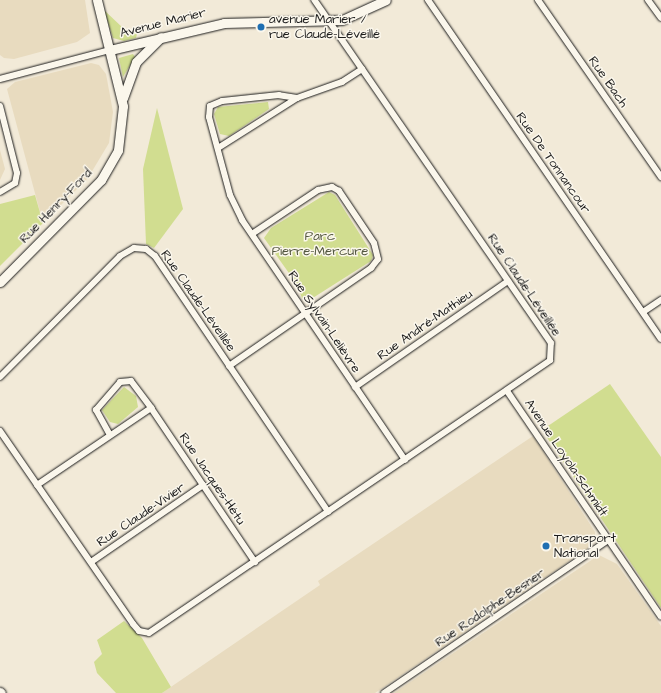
<!DOCTYPE html>
<html>
<head>
<meta charset="utf-8">
<style>
	body { margin:0 }
	#map { position:relative; width:661px; height:693px; overflow:hidden; background:#f2ead8; font-family:"Architects Daughter",sans-serif }
	div>[style] { position:absolute }
	[style*='--x'] { left:calc(var(--x)*1px); top:calc(var(--y)*1px); width:calc(var(--w)*1px); rotate:calc(var(--a)*1deg) }
	.built>* { inset:0; background:#e8dbbf }
	.green>* { inset:0; background:#d1dd90 }
	.roads { filter:drop-shadow(0 0 1px #1c1c1c) drop-shadow(0 0 1px #1c1c1c) }
	.street>* { height:6px; margin:-3px; padding:0 3px; transform-origin:3px; border-radius:3px; background:#fbf7ec }
	.secondary>* { height:9px; margin:-4.5px; padding:0 4.5px; transform-origin:4.5px; border-radius:4.5px; background:#fbf7ec }
	.dots>* { width:11px; height:11px; translate:-50% -50%; box-sizing:border-box; border:2px solid #fbf7ec; border-radius:50% }
	span { translate:-50% -50%; white-space:nowrap; text-align:center; line-height:1.15; -webkit-text-stroke:3px #fbf7ec; paint-order:stroke }
	.poi-label { font-size:13px; color:#1c1c1c }
	.left { translate:0 -50%; text-align:left }
	.street-label { font-size:13px; color:#1c1c1c }
	.park-label { font-size:13px; color:#52563f }
</style>
</head>
<body>
<div id="map">
	<div class="built">
		<i style="clip-path:polygon(0 0,85px 0,90px 33px,77px 42px,14px 59px,4px 58px,0 55px)"></i>
		<i style="clip-path:polygon(91px 63px,99px 65px,106px 74px,113px 112px,109px 143px,88px 178px,43px 223px,7px 89px,15px 82px)"></i>
		<i style="clip-path:polygon(0 150px,5px 169px,0 180px)"></i>
		<i style="clip-path:polygon(533px 436px,595px 532px,595px 539px,587px 549px,375px 693px,162px 693px,320px 585px,318px 581px)"></i>
		<i style="clip-path:polygon(599px 555px,617px 564px,661px 626px,661px 693px,394px 693px)"></i>
	</div>
	<div class="green">
		<i style="clip-path:polygon(104px 10px,123px 28px,137px 34px,136px 38px,124px 41px,113px 38px)"></i>
		<i style="clip-path:polygon(133px 54px,135px 57px,123px 77px,119px 58px)"></i>
		<i style="clip-path:polygon(268px 102px,269px 109px,229px 136px,220px 134px,214px 114px,218px 107px)"></i>
		<i style="clip-path:polygon(157px 108px,183px 209px,154px 248px,146px 244px,143px 169px)"></i>
		<i style="clip-path:polygon(329px 192px,335px 195px,373px 255px,371px 261px,308px 301px,302px 298px,296px 283px,264px 238px,271px 228px)"></i>
		<i style="clip-path:polygon(35px 195px,43px 223px,0 266px,0 204px)"></i>
		<i style="clip-path:polygon(610px 384px,661px 457px,661px 608px,542px 430px)"></i>
		<i style="clip-path:polygon(124px 387px,136px 396px,138px 407px,118px 424px,110px 422px,102px 410px)"></i>
		<i style="clip-path:polygon(124px 621px,142px 638px,171px 687px,162px 693px,116px 693px,97px 673px,94px 662px,102px 654px,97px 640px)"></i>
	</div>
	<div class="roads">
		<div class="street">
			<i style="--x:428;--y:0;--w:411;--a:55.5"></i>
			<i style="--x:538;--y:0;--w:216;--a:55.2"></i>
			<i style="--x:648;--y:0;--w:22;--a:54"></i>
			<i style="--x:0;--y:79;--w:114;--a:-14.8"></i>
			<i style="--x:297;--y:98;--w:18;--a:-171"></i>
			<i style="--x:279;--y:95;--w:57;--a:174"></i>
			<i style="--x:222;--y:101;--w:13;--a:157"></i>
			<i style="--x:210;--y:106;--w:11;--a:95"></i>
			<i style="--x:209;--y:117;--w:81;--a:74.9"></i>
			<i style="--x:230;--y:195;--w:28;--a:64"></i>
			<i style="--x:242;--y:220;--w:290;--a:55.8"></i>
			<i style="--x:0;--y:106;--w:69;--a:75.8"></i>
			<i style="--x:17;--y:173;--w:10;--a:101"></i>
			<i style="--x:15;--y:183;--w:17;--a:149"></i>
			<i style="--x:218;--y:148;--w:93;--a:-32.3"></i>
			<i style="--x:297;--y:98;--w:48;--a:-19.6"></i>
			<i style="--x:342;--y:82;--w:24;--a:-33"></i>
			<i style="--x:643;--y:312;--w:22;--a:-34"></i>
			<i style="--x:229;--y:366;--w:173;--a:-34.6"></i>
			<i style="--x:371;--y:268;--w:11;--a:-52"></i>
			<i style="--x:378;--y:259;--w:16;--a:-104"></i>
			<i style="--x:374;--y:243;--w:63;--a:-123.9"></i>
			<i style="--x:339;--y:191;--w:8;--a:-150"></i>
			<i style="--x:332;--y:187;--w:14;--a:168"></i>
			<i style="--x:318;--y:190;--w:79;--a:146.3"></i>
			<i style="--x:0;--y:377;--w:170;--a:-45.2"></i>
			<i style="--x:120;--y:256;--w:16;--a:-30"></i>
			<i style="--x:134;--y:248;--w:12;--a:5"></i>
			<i style="--x:146;--y:249;--w:11;--a:38"></i>
			<i style="--x:155;--y:256;--w:309;--a:55.9"></i>
			<i style="--x:355;--y:387;--w:186;--a:-34.7"></i>
			<i style="--x:507;--y:391;--w:273;--a:55.7"></i>
			<i style="--x:0;--y:431;--w:234;--a:55.4"></i>
			<i style="--x:133;--y:624;--w:9;--a:49"></i>
			<i style="--x:139;--y:631;--w:10;--a:11"></i>
			<i style="--x:149;--y:633;--w:485;--a:-34.2"></i>
			<i style="--x:550;--y:360;--w:17;--a:-87"></i>
			<i style="--x:551;--y:343;--w:417;--a:-124.6"></i>
			<i style="--x:110;--y:435;--w:29;--a:-119"></i>
			<i style="--x:96;--y:410;--w:37;--a:-49"></i>
			<i style="--x:120;--y:382;--w:11;--a:-5"></i>
			<i style="--x:131;--y:381;--w:34;--a:53"></i>
			<i style="--x:37;--y:485;--w:138;--a:-34"></i>
			<i style="--x:151;--y:408;--w:186;--a:56"></i>
			<i style="--x:91;--y:562;--w:136;--a:-34.5"></i>
			<i style="--x:384;--y:693;--w:271;--a:-34.3"></i>
		</div>
		<div class="secondary">
			<i style="--x:110;--y:50;--w:117;--a:-13.3"></i>
			<i style="--x:224;--y:23;--w:118;--a:-1.5"></i>
			<i style="--x:342;--y:20;--w:48;--a:-24.4"></i>
			<i style="--x:123;--y:98;--w:38;--a:-70"></i>
			<i style="--x:136;--y:62;--w:35;--a:-45"></i>
			<i style="--x:0;--y:282;--w:144;--a:-45.3"></i>
			<i style="--x:101;--y:180;--w:34;--a:-60"></i>
			<i style="--x:118;--y:150;--w:44;--a:-83.5"></i>
			<i style="--x:123;--y:106;--w:109;--a:-103.8"></i>
			<i style="--x:0;--y:692;--w:1;--a:45"></i>
		</div>
	</div>
	<div class="dots">
		<i style="left:261px;top:27px;background:#1f6fb2"></i>
		<i style="left:546px;top:546px;background:#1f6fb2"></i>
	</div>
	<div class="poi-label">
		<span class="left" style="left:269px;top:27px">avenue Marier /<br>rue Claude-Léveillé</span>
		<span class="left" style="left:554px;top:546px">Transport<br>National</span>
	</div>
	<div class="street-label">
		<span style="left:163px;top:23px;rotate:-14deg">Avenue Marier</span>
		<span style="left:608px;top:82px;rotate:55deg">Rue Bach</span>
		<span style="left:553px;top:163px;rotate:55deg">Rue De Tonnancour</span>
		<span style="left:56px;top:206px;rotate:-46deg">Rue Henry-Ford</span>
		<span style="left:524px;top:285px;rotate:56deg">Rue Claude-Léveillée</span>
		<span style="left:198px;top:301px;rotate:55deg">Rue Claude-Léveillée</span>
		<span style="left:324px;top:322px;rotate:56deg">Rue Sylvain-Lelièvre</span>
		<span style="left:425px;top:325px;rotate:-35deg">Rue André-Mathieu</span>
		<span style="left:566px;top:458px;rotate:56deg">Avenue Loyola-Schmidt</span>
		<span style="left:212px;top:479px;rotate:56deg">Rue Jacques-Hétu</span>
		<span style="left:141px;top:515px;rotate:-34deg">Rue Claude-Vivier</span>
		<span style="left:490px;top:608px;rotate:-34deg">Rue Rodolphe-Besner</span>
	</div>
	<div class="park-label">
		<span style="left:320px;top:244px">Parc<br>Pierre-Mercure</span>
	</div>
</div>
</body>
</html>
